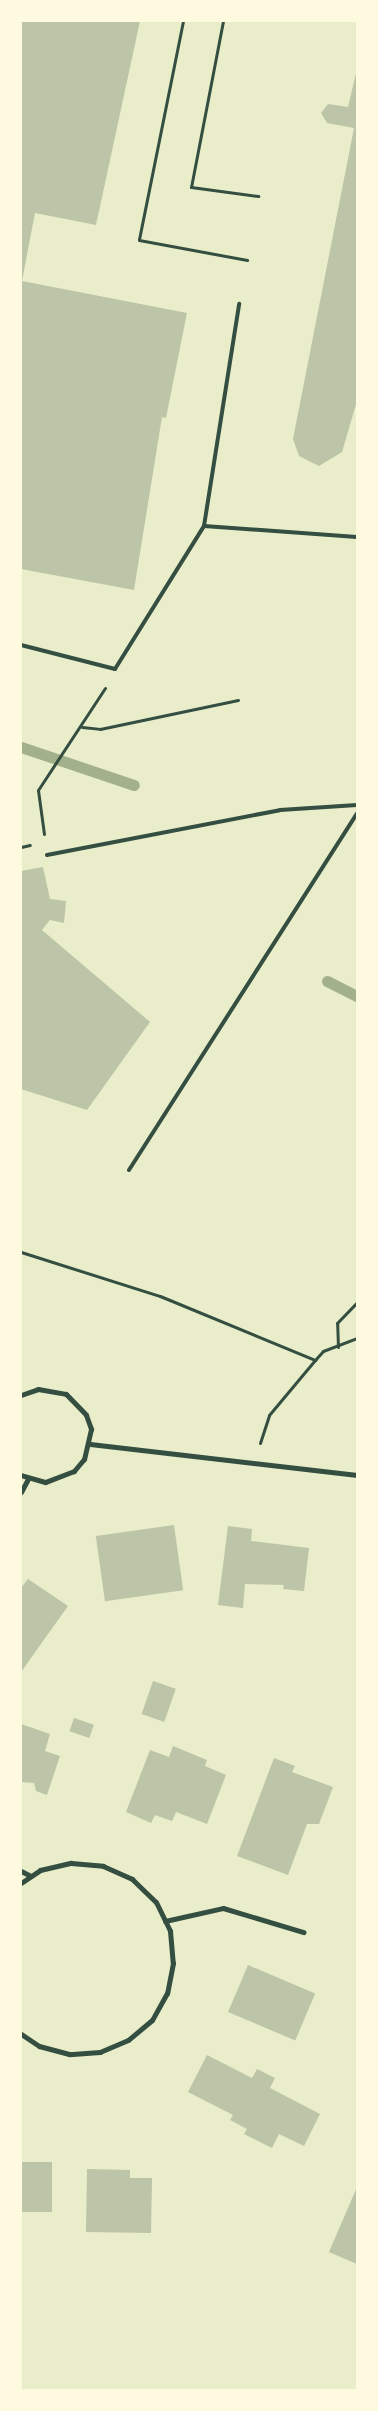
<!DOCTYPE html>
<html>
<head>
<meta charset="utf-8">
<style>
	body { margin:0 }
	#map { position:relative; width:378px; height:2411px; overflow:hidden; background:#e9edc9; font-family:"Asap Condensed",sans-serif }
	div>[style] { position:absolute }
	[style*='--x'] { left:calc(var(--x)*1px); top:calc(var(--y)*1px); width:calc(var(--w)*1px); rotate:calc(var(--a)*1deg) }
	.stream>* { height:11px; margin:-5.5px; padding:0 5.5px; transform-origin:5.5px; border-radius:5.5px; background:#a3b18a }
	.building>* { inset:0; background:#bcc5a7; transform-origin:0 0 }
	.path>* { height:3px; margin:-1.5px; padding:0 1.5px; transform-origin:1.5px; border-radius:1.5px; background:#344e41 }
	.service>* { height:4px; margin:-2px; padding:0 2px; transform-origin:2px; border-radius:2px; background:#344e41 }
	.minor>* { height:5px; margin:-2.5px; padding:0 2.5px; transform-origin:2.5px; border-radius:2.5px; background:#344e41 }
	span { translate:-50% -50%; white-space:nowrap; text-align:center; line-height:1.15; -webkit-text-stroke:4.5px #fefae0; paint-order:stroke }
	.frame { position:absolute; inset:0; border:22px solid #fefae0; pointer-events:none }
</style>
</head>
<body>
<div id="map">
	<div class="stream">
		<i style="--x:21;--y:747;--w:119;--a:18.6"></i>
		<i style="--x:327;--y:981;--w:34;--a:27"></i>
	</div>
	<div class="building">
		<i style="clip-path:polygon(21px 21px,140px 21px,96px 225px,35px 213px,22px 281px,187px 313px,166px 418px,162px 417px,134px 590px,21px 569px)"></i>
		<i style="clip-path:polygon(357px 69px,357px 401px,342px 452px,319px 466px,299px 456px,293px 439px,354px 128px,327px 123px,321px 113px,328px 104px,348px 107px)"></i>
		<i style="clip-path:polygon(43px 867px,50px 899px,66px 901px,64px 923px,50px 920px,42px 930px,150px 1022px,87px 1110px,21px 1089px,21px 871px)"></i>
		<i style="left:174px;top:1525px;width:66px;height:79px;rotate:82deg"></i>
		<i style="clip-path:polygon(228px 1526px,252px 1529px,251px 1541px,309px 1548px,304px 1591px,283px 1589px,284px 1585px,245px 1584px,243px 1608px,218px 1605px)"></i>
		<i style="clip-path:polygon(28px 1579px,68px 1606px,21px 1672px,21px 1588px)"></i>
		<i style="left:153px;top:1681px;width:24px;height:35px;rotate:19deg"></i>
		<i style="left:74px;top:1718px;width:21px;height:14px;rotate:19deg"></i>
		<i style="clip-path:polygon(21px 1724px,50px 1734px,45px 1751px,60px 1756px,47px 1795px,36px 1791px,34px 1783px,21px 1782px)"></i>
		<i style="clip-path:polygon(173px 1746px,207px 1760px,205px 1766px,226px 1775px,207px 1824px,176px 1812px,172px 1821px,155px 1815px,151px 1823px,126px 1812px,150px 1750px,169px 1757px)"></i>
		<i style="clip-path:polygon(274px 1758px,295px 1766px,292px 1772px,333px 1787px,319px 1824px,307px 1824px,288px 1875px,237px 1856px)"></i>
		<i style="left:248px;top:1965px;width:73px;height:51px;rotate:23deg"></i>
		<i style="clip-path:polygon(207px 2055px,252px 2078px,257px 2069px,275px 2078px,270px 2088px,320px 2114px,304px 2146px,279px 2134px,272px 2148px,244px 2134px,247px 2129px,230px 2120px,233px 2115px,188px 2092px)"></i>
		<i style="left:21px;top:2162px;width:31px;height:50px"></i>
		<i style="clip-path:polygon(87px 2169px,130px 2170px,130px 2178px,152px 2178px,151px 2233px,86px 2232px)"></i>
		<i style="clip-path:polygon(357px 2187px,357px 2264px,329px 2252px)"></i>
	</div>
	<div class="path">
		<i style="--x:183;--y:21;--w:223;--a:101.4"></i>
		<i style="--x:139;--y:240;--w:110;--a:10.5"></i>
		<i style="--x:223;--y:21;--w:169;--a:100.9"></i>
		<i style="--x:191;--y:187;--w:68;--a:7.7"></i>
		<i style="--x:82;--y:727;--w:18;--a:6"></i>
		<i style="--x:100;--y:729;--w:141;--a:-11.9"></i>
		<i style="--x:44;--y:834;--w:44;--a:-97.8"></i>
		<i style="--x:38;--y:790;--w:122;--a:-56.7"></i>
		<i style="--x:21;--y:847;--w:9;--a:-13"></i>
		<i style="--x:21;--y:1252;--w:146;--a:17.6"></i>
		<i style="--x:160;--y:1296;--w:168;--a:22.4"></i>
		<i style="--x:338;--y:1347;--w:24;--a:-92"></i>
		<i style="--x:337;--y:1323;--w:29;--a:-46"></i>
		<i style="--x:260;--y:1443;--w:29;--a:-72"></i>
		<i style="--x:269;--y:1415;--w:72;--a:-50.1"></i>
		<i style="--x:315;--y:1360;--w:12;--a:-48"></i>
		<i style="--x:323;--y:1351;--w:36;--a:-21"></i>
	</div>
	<div class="service">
		<i style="--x:204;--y:526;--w:153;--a:4.1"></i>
		<i style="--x:21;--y:645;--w:97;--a:14.3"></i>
		<i style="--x:115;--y:669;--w:168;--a:-58.1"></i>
		<i style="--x:204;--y:526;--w:225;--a:-81"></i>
		<i style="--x:47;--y:855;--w:237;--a:-10.9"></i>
		<i style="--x:280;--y:810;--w:77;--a:-3.7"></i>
		<i style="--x:129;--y:1170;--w:423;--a:-57.4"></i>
	</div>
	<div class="minor">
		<i style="--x:21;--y:1395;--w:18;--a:-19"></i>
		<i style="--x:38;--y:1389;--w:28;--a:10"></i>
		<i style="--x:66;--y:1394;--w:29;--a:46"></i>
		<i style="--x:86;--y:1415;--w:15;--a:70"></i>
		<i style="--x:91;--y:1429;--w:31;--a:103"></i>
		<i style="--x:84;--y:1459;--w:16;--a:130"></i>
		<i style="--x:74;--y:1471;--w:31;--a:159"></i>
		<i style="--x:45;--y:1482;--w:25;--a:-164"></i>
		<i style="--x:90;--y:1444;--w:269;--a:6.6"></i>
		<i style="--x:21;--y:1492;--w:15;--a:-62"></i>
		<i style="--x:21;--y:1871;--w:11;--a:27"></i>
		<i style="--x:21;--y:1883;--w:23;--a:-34"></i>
		<i style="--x:40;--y:1870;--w:32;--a:-13"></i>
		<i style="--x:71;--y:1863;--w:32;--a:5"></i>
		<i style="--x:103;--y:1866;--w:32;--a:24"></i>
		<i style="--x:132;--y:1879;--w:33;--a:44"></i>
		<i style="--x:156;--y:1902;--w:32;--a:64"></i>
		<i style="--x:170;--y:1931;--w:32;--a:85"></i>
		<i style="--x:173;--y:1963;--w:31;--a:101"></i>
		<i style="--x:167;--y:1993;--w:31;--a:119"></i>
		<i style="--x:152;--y:2020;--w:31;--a:140"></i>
		<i style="--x:128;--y:2040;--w:30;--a:157"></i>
		<i style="--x:100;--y:2052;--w:31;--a:176"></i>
		<i style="--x:69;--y:2054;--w:31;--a:-165"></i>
		<i style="--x:39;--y:2046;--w:22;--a:-146"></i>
		<i style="--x:165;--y:1921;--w:59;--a:-12.6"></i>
		<i style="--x:223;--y:1908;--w:84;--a:16.7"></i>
	</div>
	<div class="frame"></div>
</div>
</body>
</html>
